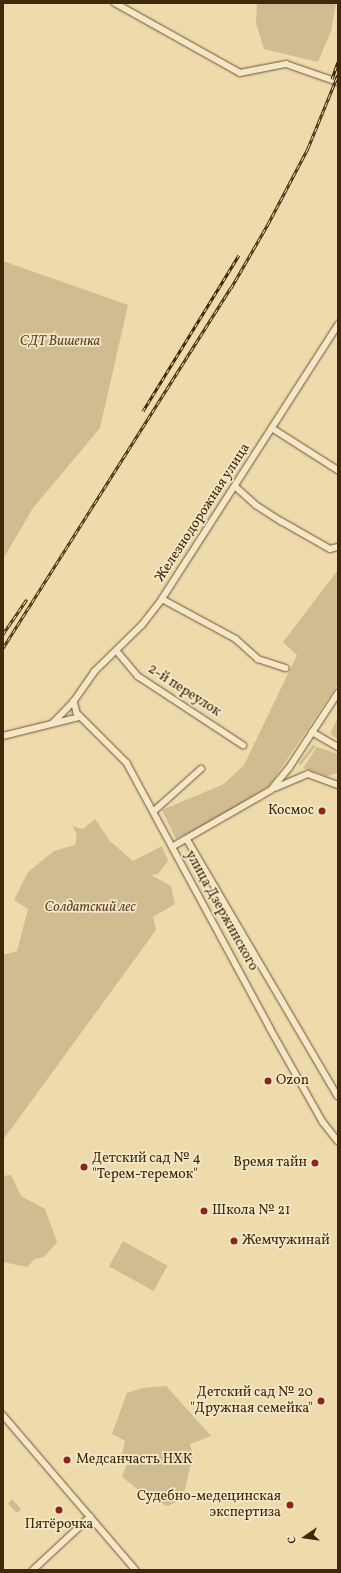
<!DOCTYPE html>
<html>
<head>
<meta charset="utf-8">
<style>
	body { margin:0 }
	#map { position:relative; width:341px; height:1573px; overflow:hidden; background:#eedaab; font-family:Vollkorn,serif }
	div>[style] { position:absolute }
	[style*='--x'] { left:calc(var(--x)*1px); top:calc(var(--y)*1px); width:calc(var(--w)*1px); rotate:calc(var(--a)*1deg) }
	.green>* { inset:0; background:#d0bc90; transform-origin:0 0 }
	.roads { filter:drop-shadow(0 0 1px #6b5532) drop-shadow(0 0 1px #6b5532) }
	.minor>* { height:5.5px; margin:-2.75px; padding:0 2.75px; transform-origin:2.75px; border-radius:2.75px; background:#f4e7c8 }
	.rail>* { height:3px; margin-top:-1.5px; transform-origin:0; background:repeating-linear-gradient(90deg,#f4e7c8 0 4.5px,#3f290a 0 9px); box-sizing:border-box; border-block:1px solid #3f290a }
	.dots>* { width:11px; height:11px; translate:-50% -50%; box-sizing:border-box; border:2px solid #f4e7c8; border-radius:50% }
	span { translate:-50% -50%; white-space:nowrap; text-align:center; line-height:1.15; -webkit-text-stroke:3.5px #f4e7c8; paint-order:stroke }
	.park-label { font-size:14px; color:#5c4625; font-style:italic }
	.street-label { font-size:14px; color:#3f290a }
	.poi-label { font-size:14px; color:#3f290a }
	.right { translate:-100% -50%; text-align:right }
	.left { translate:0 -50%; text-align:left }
	.frame { position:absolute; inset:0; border:4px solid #3f290a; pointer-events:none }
	.north { position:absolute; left:285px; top:1517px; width:40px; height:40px; -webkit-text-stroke:3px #f4e7c8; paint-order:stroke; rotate:257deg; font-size:11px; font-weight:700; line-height:16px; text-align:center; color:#3f290a }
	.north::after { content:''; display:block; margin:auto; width:14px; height:18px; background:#3f290a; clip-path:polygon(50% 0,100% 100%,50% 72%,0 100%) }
</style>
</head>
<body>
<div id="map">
	<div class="green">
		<i style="clip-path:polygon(257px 3px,336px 3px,331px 31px,318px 62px,264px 49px,256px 23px)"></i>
		<i style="clip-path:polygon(3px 261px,128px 305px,100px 428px,33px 508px,3px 559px)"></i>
		<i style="clip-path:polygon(338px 570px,338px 684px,269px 786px,214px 820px,176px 839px,162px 810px,224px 784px,244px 765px,297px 655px,283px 642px)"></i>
		<i style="clip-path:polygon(338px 717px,338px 739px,330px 734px)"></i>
		<i style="clip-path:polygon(313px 745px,316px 746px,300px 766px,299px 763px)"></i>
		<i style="clip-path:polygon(317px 747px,338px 754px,338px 773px,327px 776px,303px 768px)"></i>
		<i style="clip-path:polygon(95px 819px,110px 841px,133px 861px,162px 846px,168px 861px,158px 874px,151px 875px,171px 886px,175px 904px,153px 917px,156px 930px,3px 1140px,3px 955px,17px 951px,28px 909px,14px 900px,28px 872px,54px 851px,75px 845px,77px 834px,72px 826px,83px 829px)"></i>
		<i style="clip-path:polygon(11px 1175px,21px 1196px,45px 1209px,57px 1242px,44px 1257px,35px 1259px,27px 1267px,3px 1262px,3px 1176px)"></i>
		<i style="left:123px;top:1241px;width:51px;height:29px;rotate:29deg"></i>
		<i style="clip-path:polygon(166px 1386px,211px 1436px,190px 1444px,193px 1455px,184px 1493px,179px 1501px,167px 1506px,144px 1494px,122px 1477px,129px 1457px,122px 1454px,125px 1441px,112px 1434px,127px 1393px,143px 1388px)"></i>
		<i style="clip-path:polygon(12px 1499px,21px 1509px,17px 1513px,8px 1504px)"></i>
	</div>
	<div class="roads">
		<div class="minor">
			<i style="--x:115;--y:3;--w:143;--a:29.2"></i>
			<i style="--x:240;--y:73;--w:47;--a:-11.1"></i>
			<i style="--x:286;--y:64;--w:55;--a:19.1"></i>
			<i style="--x:272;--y:428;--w:78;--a:32.5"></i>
			<i style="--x:235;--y:486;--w:28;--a:42"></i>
			<i style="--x:256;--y:505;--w:30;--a:33"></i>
			<i style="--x:281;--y:521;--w:56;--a:29.7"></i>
			<i style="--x:330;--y:549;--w:8;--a:-14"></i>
			<i style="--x:162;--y:599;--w:84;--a:28.4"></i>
			<i style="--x:236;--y:639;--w:30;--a:42"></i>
			<i style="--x:258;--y:659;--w:29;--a:18"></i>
			<i style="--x:117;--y:651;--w:33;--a:50"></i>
			<i style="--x:138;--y:676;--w:126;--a:33.3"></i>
			<i style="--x:74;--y:701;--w:12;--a:76"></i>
			<i style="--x:77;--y:713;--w:71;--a:45"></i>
			<i style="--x:127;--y:763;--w:301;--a:61.6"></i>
			<i style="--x:270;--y:1028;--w:108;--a:60.6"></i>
			<i style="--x:323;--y:1122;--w:24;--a:52"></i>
			<i style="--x:53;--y:723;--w:30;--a:-46"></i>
			<i style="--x:74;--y:701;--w:35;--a:-55"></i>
			<i style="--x:94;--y:672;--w:67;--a:-44.4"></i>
			<i style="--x:142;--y:625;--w:33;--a:-52"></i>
			<i style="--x:162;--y:599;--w:326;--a:-57.3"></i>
			<i style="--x:312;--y:732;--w:30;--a:30"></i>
			<i style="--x:3;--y:736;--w:79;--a:-13.9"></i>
			<i style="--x:275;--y:788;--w:36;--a:-23"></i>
			<i style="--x:308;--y:774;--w:32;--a:20"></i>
			<i style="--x:154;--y:811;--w:63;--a:-41.8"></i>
			<i style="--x:187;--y:839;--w:298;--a:59.6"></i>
			<i style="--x:172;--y:847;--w:114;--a:-29.9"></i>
			<i style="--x:271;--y:790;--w:28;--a:-51"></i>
			<i style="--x:289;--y:768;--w:90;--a:-56.8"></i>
			<i style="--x:3;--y:1415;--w:204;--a:49.4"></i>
			<i style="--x:33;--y:1570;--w:78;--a:-42.9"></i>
		</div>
	</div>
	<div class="rail">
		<i style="--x:332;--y:79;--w:18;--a:-71"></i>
		<i style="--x:143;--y:411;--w:183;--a:-58.4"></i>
		<i style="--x:3;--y:634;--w:42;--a:-55.6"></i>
		<i style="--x:3;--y:648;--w:426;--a:-57.7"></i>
		<i style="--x:231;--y:288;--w:74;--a:-60"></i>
		<i style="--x:268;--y:224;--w:86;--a:-62.2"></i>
		<i style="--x:308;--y:148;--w:79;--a:-67.7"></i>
	</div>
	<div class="dots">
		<i style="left:322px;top:811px;background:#8f2418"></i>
		<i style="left:268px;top:1081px;background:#8f2418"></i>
		<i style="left:315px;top:1163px;background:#8f2418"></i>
		<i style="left:84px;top:1167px;background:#8f2418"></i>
		<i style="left:204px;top:1211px;background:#8f2418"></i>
		<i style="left:234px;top:1241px;background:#8f2418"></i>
		<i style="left:321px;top:1401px;background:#8f2418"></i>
		<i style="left:67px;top:1460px;background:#8f2418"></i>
		<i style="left:290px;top:1505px;background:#8f2418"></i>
		<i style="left:59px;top:1510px;background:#8f2418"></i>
	</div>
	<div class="park-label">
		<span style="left:60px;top:342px">СДТ Вишенка</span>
		<span style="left:90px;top:908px">Солдатский лес</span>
	</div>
	<div class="street-label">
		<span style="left:203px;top:513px;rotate:-57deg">Железнодорожная улица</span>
		<span style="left:184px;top:691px;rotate:33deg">2-й переулок</span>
		<span style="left:221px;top:911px;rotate:61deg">улица Дзержинского</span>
	</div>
	<div class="poi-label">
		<span class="right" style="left:314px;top:811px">Космос</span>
		<span class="left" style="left:276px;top:1081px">Ozon</span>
		<span class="left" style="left:92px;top:1167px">Детский сад № 4<br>"Терем-теремок"</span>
		<span class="right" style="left:307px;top:1163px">Время тайн</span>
		<span class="left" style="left:212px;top:1211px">Школа № 21</span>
		<span class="left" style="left:242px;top:1241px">Жемчужинай</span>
		<span class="right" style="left:313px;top:1401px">Детский сад № 20<br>"Дружная семейка"</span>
		<span class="left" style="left:76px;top:1460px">Медсанчасть НХК</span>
		<span class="right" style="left:281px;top:1505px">Судебно-медецинская<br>экспертиза</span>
		<span style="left:59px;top:1525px">Пятёрочка</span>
	</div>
	<div class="frame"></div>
	<div class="north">С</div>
</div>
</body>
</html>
